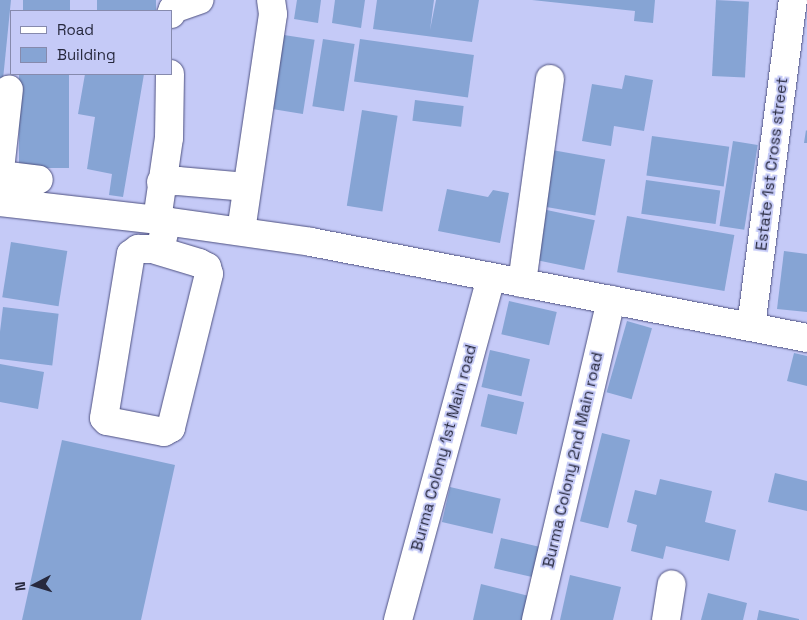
<!DOCTYPE html>
<html>
<head>
<meta charset="utf-8">
<style>
	body { margin:0 }
	#map { position:relative; width:807px; height:620px; overflow:hidden; background:#c5caf7; font-family:"Space Grotesk",sans-serif }
	div>[style] { position:absolute }
	[style*='--x'] { left:calc(var(--x)*1px); top:calc(var(--y)*1px); width:calc(var(--w)*1px); rotate:calc(var(--a)*1deg) }
	.building>* { inset:0; background:#86a4d4; transform-origin:0 0 }
	.roads { filter:drop-shadow(0 0 1px #4e5181) drop-shadow(0 0 1px #4e5181) }
	.minor>* { height:28px; margin:-14px; padding:0 14px; transform-origin:14px; border-radius:14px; background:#fff }
	span { translate:-50% -50%; white-space:nowrap; text-align:center; line-height:1.15; -webkit-text-stroke:4px #c5caf7; paint-order:stroke }
	.street-label { font-size:16px; color:#27293e }
	.legend { position:absolute; left:10px; top:10px; width:162px; height:65px; box-sizing:border-box; background:#c5caf7; border:1px solid #868aad; margin:0; padding:6px 9px; list-style:none; font-size:15px; color:#27293e }
	.legend li { display:flex; align-items:center; gap:10px; height:25px }
	.legend b { width:25px; border:1px solid #868aad }
	.north { position:absolute; left:10px; top:560px; width:50px; height:50px; -webkit-text-stroke:4px #c5caf7; paint-order:stroke; rotate:265deg; font-size:14px; font-weight:700; line-height:20px; text-align:center; color:#27293e }
	.north::after { content:''; display:block; margin:auto; width:18px; height:22px; background:#27293e; clip-path:polygon(50% 0,100% 100%,50% 72%,0 100%) }
</style>
</head>
<body>
<div id="map">
	<div class="building">
		<i style="clip-path:polygon(0 0,11px 0,1px 99px,0 99px)"></i>
		<i style="left:23px;top:0;width:47px;height:11px"></i>
		<i style="left:97px;top:0;width:59px;height:11px"></i>
		<i style="clip-path:polygon(297px 0,321px 0,318px 23px,294px 19px)"></i>
		<i style="clip-path:polygon(335px 0,365px 0,361px 28px,332px 23px)"></i>
		<i style="clip-path:polygon(377px 0,434px 0,430px 30px,436px 0,479px 0,472px 42px,373px 29px)"></i>
		<i style="clip-path:polygon(532px 0,655px 0,653px 23px,634px 21px,635px 11px)"></i>
		<i style="left:716px;top:0;width:33px;height:76px;rotate:3deg"></i>
		<i style="left:284px;top:35px;width:31px;height:75px;rotate:9deg"></i>
		<i style="left:323px;top:39px;width:32px;height:68px;rotate:9deg"></i>
		<i style="left:360px;top:39px;width:115px;height:43px;rotate:8deg"></i>
		<i style="left:19px;top:74px;width:50px;height:94px"></i>
		<i style="clip-path:polygon(85px 74px,144px 74px,123px 197px,109px 195px,112px 174px,87px 169px,95px 117px,78px 114px)"></i>
		<i style="clip-path:polygon(625px 75px,653px 80px,644px 131px,614px 126px,611px 146px,582px 141px,592px 84px,622px 89px)"></i>
		<i style="left:415px;top:100px;width:49px;height:21px;rotate:7deg"></i>
		<i style="left:362px;top:110px;width:36px;height:97px;rotate:9deg"></i>
		<i style="clip-path:polygon(806px 130px,807px 131px,807px 143px,804px 143px)"></i>
		<i style="left:652px;top:136px;width:78px;height:40px;rotate:8deg"></i>
		<i style="left:733px;top:141px;width:25px;height:86px;rotate:9deg"></i>
		<i style="left:552px;top:150px;width:54px;height:57px;rotate:10deg"></i>
		<i style="left:646px;top:180px;width:75px;height:34px;rotate:8deg"></i>
		<i style="clip-path:polygon(447px 189px,488px 197px,493px 190px,509px 193px,500px 243px,438px 231px)"></i>
		<i style="left:542px;top:209px;width:54px;height:51px;rotate:12deg"></i>
		<i style="left:627px;top:216px;width:109px;height:57px;rotate:10deg"></i>
		<i style="left:11px;top:242px;width:57px;height:56px;rotate:9deg"></i>
		<i style="clip-path:polygon(784px 251px,807px 254px,807px 312px,777px 309px)"></i>
		<i style="left:509px;top:301px;width:49px;height:34px;rotate:13deg"></i>
		<i style="left:3px;top:307px;width:56px;height:52px;rotate:7deg"></i>
		<i style="left:627px;top:321px;width:26px;height:74px;rotate:16deg"></i>
		<i style="left:490px;top:350px;width:41px;height:38px;rotate:13deg"></i>
		<i style="clip-path:polygon(794px 353px,807px 356px,807px 386px,787px 381px)"></i>
		<i style="clip-path:polygon(0 364px,44px 372px,38px 409px,0 402px)"></i>
		<i style="left:488px;top:394px;width:37px;height:33px;rotate:13deg"></i>
		<i style="left:602px;top:433px;width:29px;height:91px;rotate:14deg"></i>
		<i style="clip-path:polygon(62px 440px,175px 465px,141px 620px,22px 620px)"></i>
		<i style="clip-path:polygon(775px 473px,807px 481px,807px 511px,768px 502px)"></i>
		<i style="clip-path:polygon(660px 479px,712px 491px,705px 522px,736px 530px,729px 561px,666px 546px,663px 559px,631px 551px,637px 525px,627px 522px,635px 490px,656px 495px)"></i>
		<i style="left:450px;top:487px;width:52px;height:36px;rotate:13deg"></i>
		<i style="left:501px;top:538px;width:48px;height:31px;rotate:13deg"></i>
		<i style="clip-path:polygon(570px 575px,621px 587px,613px 620px,560px 620px)"></i>
		<i style="clip-path:polygon(481px 584px,533px 597px,528px 620px,473px 620px)"></i>
		<i style="clip-path:polygon(708px 593px,747px 603px,743px 620px,701px 620px)"></i>
		<i style="clip-path:polygon(759px 610px,799px 619px,799px 620px,757px 620px)"></i>
	</div>
	<div class="roads">
		<div class="minor">
			<i style="--x:171;--y:14;--w:5;--a:-68"></i>
			<i style="--x:173;--y:9;--w:28;--a:-19"></i>
			<i style="--x:0;--y:170;--w:81;--a:-83.7"></i>
			<i style="--x:0;--y:175;--w:39;--a:7"></i>
			<i style="--x:161;--y:182;--w:17;--a:-3"></i>
			<i style="--x:178;--y:181;--w:69;--a:5"></i>
			<i style="--x:0;--y:202;--w:158;--a:6.5"></i>
			<i style="--x:157;--y:220;--w:156;--a:8.1"></i>
			<i style="--x:311;--y:242;--w:505;--a:10.95"></i>
			<i style="--x:157;--y:220;--w:83;--a:-81.7"></i>
			<i style="--x:169;--y:138;--w:64;--a:-89.1"></i>
			<i style="--x:241;--y:231;--w:219;--a:-81.6"></i>
			<i style="--x:273;--y:14;--w:14;--a:-98"></i>
			<i style="--x:156;--y:250;--w:45;--a:16.8"></i>
			<i style="--x:199;--y:263;--w:9;--a:27"></i>
			<i style="--x:207;--y:267;--w:7;--a:74"></i>
			<i style="--x:209;--y:274;--w:159;--a:103.9"></i>
			<i style="--x:171;--y:428;--w:8;--a:150"></i>
			<i style="--x:164;--y:432;--w:58;--a:-169.1"></i>
			<i style="--x:107;--y:421;--w:4;--a:-135"></i>
			<i style="--x:104;--y:418;--w:166;--a:-80.7"></i>
			<i style="--x:131;--y:254;--w:9;--a:-36"></i>
			<i style="--x:138;--y:249;--w:22;--a:0"></i>
			<i style="--x:160;--y:249;--w:29;--a:-76"></i>
			<i style="--x:522;--y:283;--w:206;--a:-82.2"></i>
			<i style="--x:751;--y:327;--w:330;--a:-82.7"></i>
			<i style="--x:398;--y:620;--w:355;--a:-74.8"></i>
			<i style="--x:536;--y:620;--w:329;--a:-76.8"></i>
			<i style="--x:666;--y:620;--w:36;--a:-81"></i>
		</div>
	</div>
	<div class="street-label">
		<span style="left:772px;top:164px;rotate:-83deg">Estate 1st Cross street</span>
		<span style="left:444px;top:448px;rotate:-75deg">Burma Colony 1st Main road</span>
		<span style="left:573px;top:460px;rotate:-77deg">Burma Colony 2nd Main road</span>
	</div>
	<ul class="legend">
	<li><b style="height:6px;background:#fff"></b>Road</li>
	<li><b style="height:14px;background:#86a4d4"></b>Building</li>
	</ul>
	<div class="north">N</div>
</div>
</body>
</html>
